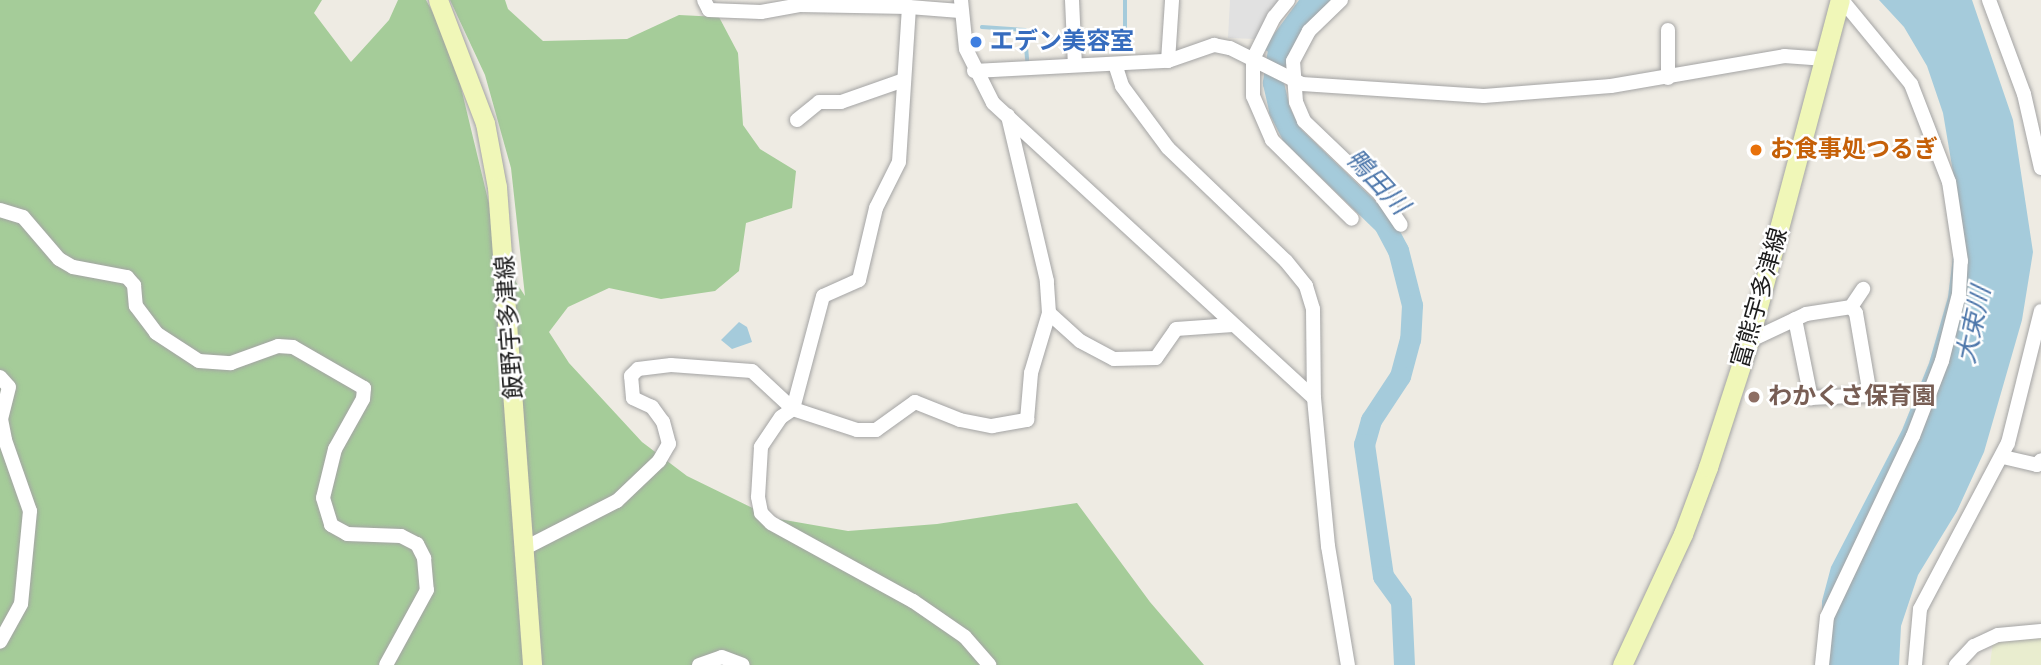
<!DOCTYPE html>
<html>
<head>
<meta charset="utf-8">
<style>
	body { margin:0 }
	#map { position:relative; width:2041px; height:665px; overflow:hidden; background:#eeebe3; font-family:Rubik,"Noto Sans JP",sans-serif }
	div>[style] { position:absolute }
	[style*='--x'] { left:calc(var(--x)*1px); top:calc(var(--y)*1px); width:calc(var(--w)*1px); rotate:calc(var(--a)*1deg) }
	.farmland>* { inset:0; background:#e9edcf }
	.forest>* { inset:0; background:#a5cc99 }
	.parking>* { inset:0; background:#e1e1e1 }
	.water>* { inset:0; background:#a5cbdb }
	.stream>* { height:3.5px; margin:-1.75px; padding:0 1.75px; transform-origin:1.75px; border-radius:1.75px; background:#a5cbdb }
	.river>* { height:21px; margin:-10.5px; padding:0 10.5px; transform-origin:10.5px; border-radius:10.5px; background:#a5cbdb }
	.roads { filter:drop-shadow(0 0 2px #a4a4a4) drop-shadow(0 0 2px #a4a4a4) }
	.minor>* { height:14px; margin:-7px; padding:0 7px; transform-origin:7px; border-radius:7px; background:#fff }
	.secondary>* { height:19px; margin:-9.5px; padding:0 9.5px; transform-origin:9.5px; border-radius:9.5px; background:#f0f7b8 }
	.dots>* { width:19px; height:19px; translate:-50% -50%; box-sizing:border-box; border:4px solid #fff; border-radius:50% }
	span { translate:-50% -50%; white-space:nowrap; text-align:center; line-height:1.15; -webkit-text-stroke:5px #fff; paint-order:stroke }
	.shop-label { font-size:24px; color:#366cbe; font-weight:700 }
	.left { translate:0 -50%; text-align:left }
	.food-label { font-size:24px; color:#c56008; font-weight:700 }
	.street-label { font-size:24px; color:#1d1d1d }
	.education-label { font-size:24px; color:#785e54; font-weight:700 }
	.water-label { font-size:26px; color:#4c76aa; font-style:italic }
</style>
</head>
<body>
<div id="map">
	<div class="farmland">
		<i style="clip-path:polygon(2041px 634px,2041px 665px,1990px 665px,1993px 641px)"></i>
	</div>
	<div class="forest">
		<i style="clip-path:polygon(0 0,322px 0,314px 13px,351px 62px,389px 20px,398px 0,426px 0,451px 46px,503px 262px,525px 296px,511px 168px,485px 75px,450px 0,505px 0,508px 9px,543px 41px,627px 39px,679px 15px,719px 17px,738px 53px,743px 125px,760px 149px,796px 171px,792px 208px,746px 223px,739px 271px,715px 291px,661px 299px,609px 288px,568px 307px,549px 332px,569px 363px,642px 442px,687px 476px,773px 518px,848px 531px,937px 524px,1077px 503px,1150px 602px,1204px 665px,0 665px)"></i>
	</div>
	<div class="parking">
		<i style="clip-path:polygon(1230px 0,1280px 0,1256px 39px,1228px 38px)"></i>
	</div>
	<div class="water">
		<i style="clip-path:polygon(1299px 0,1331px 0,1289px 61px,1263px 49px)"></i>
		<i style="clip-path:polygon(1879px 0,1972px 0,2013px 120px,2033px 252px,2022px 320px,1984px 452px,1957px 511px,1918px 575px,1901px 626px,1899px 665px,1822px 665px,1822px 601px,1831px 567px,1902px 430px,1929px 363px,1948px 297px,1955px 241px,1955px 184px,1943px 113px,1927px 66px,1904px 27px)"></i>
		<i style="clip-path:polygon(739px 322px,747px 327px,752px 342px,732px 349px,721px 340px)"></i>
	</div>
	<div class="stream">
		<i style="--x:982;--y:27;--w:43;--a:4"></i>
		<i style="--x:1025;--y:30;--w:34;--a:85"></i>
		<i style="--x:1125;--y:32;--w:32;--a:-90"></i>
	</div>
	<div class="river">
		<i style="--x:1320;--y:0;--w:30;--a:139"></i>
		<i style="--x:1297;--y:20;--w:36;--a:122"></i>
		<i style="--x:1278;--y:50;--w:33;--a:99"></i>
		<i style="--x:1273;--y:83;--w:28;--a:77"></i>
		<i style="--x:1279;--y:110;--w:28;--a:63"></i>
		<i style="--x:1292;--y:135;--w:128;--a:44.1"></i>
		<i style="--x:1384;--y:224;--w:30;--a:62"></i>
		<i style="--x:1398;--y:250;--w:57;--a:75.7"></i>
		<i style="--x:1412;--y:305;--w:34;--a:93"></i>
		<i style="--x:1410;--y:339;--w:38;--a:105"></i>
		<i style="--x:1400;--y:376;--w:53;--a:123.4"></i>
		<i style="--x:1371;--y:420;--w:25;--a:106"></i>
		<i style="--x:1364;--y:444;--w:133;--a:81.8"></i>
		<i style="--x:1383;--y:576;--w:31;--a:54"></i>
		<i style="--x:1401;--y:601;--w:64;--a:87.3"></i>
	</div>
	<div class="roads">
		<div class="minor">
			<i style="--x:704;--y:0;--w:11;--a:63"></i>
			<i style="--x:709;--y:10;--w:52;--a:2.2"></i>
			<i style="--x:761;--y:12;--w:39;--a:-10"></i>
			<i style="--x:799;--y:5;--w:110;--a:1"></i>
			<i style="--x:961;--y:0;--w:49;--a:84.2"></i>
			<i style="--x:966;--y:49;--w:60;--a:63.4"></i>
			<i style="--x:993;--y:103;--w:436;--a:42.6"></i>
			<i style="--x:1072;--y:0;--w:65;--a:87.4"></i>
			<i style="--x:1288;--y:0;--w:22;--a:129"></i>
			<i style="--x:1274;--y:17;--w:47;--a:116.6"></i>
			<i style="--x:1253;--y:59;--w:37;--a:90"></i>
			<i style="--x:1253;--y:96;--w:48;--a:66.6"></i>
			<i style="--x:1272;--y:140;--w:112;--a:44.6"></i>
			<i style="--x:1341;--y:0;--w:45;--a:135.9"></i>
			<i style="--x:1309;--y:31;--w:34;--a:118"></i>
			<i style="--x:1293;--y:61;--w:41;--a:85.8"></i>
			<i style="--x:1296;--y:102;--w:21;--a:67"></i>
			<i style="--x:1304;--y:121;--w:105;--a:43.8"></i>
			<i style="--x:1380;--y:194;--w:37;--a:56"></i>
			<i style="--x:1989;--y:0;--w:100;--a:69.6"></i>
			<i style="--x:2024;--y:94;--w:76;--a:77.1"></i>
			<i style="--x:960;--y:11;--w:51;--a:-175.5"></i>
			<i style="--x:909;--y:7;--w:155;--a:93.7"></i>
			<i style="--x:899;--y:162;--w:51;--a:116.6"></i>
			<i style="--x:876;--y:208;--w:74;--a:103.3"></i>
			<i style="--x:859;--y:280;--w:39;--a:156"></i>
			<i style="--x:823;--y:296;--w:117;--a:104.9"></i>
			<i style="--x:793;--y:409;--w:14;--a:146"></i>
			<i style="--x:781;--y:417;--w:36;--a:124"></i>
			<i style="--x:761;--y:447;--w:50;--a:93.4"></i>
			<i style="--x:758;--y:497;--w:16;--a:79"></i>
			<i style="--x:761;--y:513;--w:14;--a:45"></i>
			<i style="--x:771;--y:523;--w:162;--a:28.8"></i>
			<i style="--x:913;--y:601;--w:63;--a:34.7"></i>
			<i style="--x:965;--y:637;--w:37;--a:49"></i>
			<i style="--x:1668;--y:30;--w:48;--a:90"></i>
			<i style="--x:1168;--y:61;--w:61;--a:-86.2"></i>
			<i style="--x:1115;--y:64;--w:23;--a:72"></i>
			<i style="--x:1122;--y:86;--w:77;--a:53.4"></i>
			<i style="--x:1168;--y:148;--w:163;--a:43.8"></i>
			<i style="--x:1286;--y:261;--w:32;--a:51"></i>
			<i style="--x:1306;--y:286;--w:24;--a:73"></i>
			<i style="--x:1313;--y:309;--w:89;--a:89.4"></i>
			<i style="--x:1314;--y:398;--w:149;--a:84.6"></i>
			<i style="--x:1328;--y:546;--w:121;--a:80.5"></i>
			<i style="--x:974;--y:71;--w:194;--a:-3"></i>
			<i style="--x:1168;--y:61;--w:49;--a:-19.2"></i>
			<i style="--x:1214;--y:45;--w:16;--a:11"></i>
			<i style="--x:1230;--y:48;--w:80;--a:26.6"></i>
			<i style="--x:1302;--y:84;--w:182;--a:3.8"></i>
			<i style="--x:1484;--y:96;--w:127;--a:-4.5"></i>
			<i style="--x:1611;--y:86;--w:176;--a:-9.8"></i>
			<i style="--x:1784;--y:56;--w:42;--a:4.1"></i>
			<i style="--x:797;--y:120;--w:28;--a:-39"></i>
			<i style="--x:819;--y:102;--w:22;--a:0"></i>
			<i style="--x:841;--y:102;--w:64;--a:-19.3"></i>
			<i style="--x:0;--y:210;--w:24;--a:17"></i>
			<i style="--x:23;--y:217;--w:55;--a:49.4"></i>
			<i style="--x:59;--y:259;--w:16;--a:30"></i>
			<i style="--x:73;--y:267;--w:55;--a:10.5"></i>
			<i style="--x:127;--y:277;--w:11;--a:49"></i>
			<i style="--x:134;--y:285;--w:21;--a:85"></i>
			<i style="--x:136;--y:306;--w:34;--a:53"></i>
			<i style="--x:156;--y:333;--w:51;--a:33.1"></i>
			<i style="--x:199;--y:361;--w:32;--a:4"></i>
			<i style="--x:231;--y:363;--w:50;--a:-19.9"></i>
			<i style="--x:278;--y:346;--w:15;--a:4"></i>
			<i style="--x:293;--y:347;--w:82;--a:30"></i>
			<i style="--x:364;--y:388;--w:11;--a:95"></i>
			<i style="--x:363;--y:399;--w:57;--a:119.2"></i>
			<i style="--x:335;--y:449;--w:50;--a:103.8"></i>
			<i style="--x:323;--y:498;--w:28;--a:73"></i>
			<i style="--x:331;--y:525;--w:18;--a:29"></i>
			<i style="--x:347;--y:534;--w:54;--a:2.1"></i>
			<i style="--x:401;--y:536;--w:18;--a:27"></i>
			<i style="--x:417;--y:544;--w:16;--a:63"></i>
			<i style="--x:424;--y:558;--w:32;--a:85"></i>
			<i style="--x:427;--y:590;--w:85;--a:118.7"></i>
			<i style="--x:1049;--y:313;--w:42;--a:42.1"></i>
			<i style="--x:1080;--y:341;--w:38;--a:28"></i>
			<i style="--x:1114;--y:359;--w:42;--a:-1.4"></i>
			<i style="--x:1156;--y:358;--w:35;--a:-55"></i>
			<i style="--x:1176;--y:329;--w:57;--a:-4"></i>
			<i style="--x:1795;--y:319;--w:81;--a:78.6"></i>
			<i style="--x:1811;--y:398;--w:59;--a:-2.9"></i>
			<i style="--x:1870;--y:395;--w:83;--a:-99.7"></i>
			<i style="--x:1856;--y:313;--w:8;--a:-130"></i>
			<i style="--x:1749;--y:341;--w:63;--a:-25.3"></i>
			<i style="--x:1806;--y:314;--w:46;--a:-8.8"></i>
			<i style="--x:1851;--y:307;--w:22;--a:-56"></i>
			<i style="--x:0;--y:377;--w:13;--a:48"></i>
			<i style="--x:9;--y:387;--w:33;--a:104"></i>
			<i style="--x:1;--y:419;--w:21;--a:79"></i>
			<i style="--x:5;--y:440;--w:75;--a:70.6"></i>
			<i style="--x:30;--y:511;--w:93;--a:95.5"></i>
			<i style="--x:21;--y:604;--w:43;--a:118.9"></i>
			<i style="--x:2003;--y:457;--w:35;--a:13"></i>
			<i style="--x:2037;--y:465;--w:6;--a:-51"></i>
			<i style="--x:525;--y:548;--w:103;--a:-27.1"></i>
			<i style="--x:617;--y:501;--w:58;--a:-43.6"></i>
			<i style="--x:659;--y:461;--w:20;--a:-60"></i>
			<i style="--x:669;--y:444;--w:23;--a:-105"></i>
			<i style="--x:663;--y:422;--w:19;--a:-126"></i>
			<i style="--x:652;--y:407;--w:21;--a:-155"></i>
			<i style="--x:633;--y:398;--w:22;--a:-95"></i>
			<i style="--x:631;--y:376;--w:10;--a:-45"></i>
			<i style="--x:638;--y:369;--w:33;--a:-7"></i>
			<i style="--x:671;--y:365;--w:81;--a:4.2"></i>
			<i style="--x:752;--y:371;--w:56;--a:42.8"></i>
			<i style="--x:793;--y:409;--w:67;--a:18.2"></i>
			<i style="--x:857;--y:430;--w:19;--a:0"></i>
			<i style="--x:876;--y:430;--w:48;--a:-35.7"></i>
			<i style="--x:915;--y:402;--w:48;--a:21.8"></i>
			<i style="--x:960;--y:420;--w:33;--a:11"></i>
			<i style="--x:992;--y:426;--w:36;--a:-10"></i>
			<i style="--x:1027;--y:420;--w:47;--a:-85.1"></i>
			<i style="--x:1031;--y:373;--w:63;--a:-73.3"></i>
			<i style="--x:1049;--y:313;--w:32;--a:-94"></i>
			<i style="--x:1047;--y:281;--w:170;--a:-103.3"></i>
			<i style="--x:699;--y:665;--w:24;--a:-19"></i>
			<i style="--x:722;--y:657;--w:22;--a:21"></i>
			<i style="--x:1822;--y:665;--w:48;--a:-84.1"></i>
			<i style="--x:1827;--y:617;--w:200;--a:-64.6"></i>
			<i style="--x:1913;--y:436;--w:80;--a:-68.9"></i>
			<i style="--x:1942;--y:361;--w:69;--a:-75.8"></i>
			<i style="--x:1959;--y:294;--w:33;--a:-87"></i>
			<i style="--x:1961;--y:261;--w:80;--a:-98.6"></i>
			<i style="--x:1949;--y:182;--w:105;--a:-111.2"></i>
			<i style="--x:1911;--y:84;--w:109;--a:-129.4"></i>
			<i style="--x:1915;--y:665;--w:56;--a:-84.9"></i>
			<i style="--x:1920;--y:609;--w:188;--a:-62.1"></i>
			<i style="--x:2008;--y:443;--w:136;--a:-76"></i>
			<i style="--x:1956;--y:665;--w:26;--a:-47"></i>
			<i style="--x:1974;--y:646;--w:26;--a:-25"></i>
			<i style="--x:1998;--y:635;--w:43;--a:-5.3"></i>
		</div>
		<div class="secondary">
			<i style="--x:438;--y:0;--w:132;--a:69.1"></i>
			<i style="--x:485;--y:123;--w:65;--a:79.4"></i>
			<i style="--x:497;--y:187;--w:479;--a:85.8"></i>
			<i style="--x:1622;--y:665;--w:145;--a:-65"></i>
			<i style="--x:1683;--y:534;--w:72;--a:-69.5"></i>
			<i style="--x:1708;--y:467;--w:133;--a:-72"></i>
			<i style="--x:1749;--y:341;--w:353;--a:-75.1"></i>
		</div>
	</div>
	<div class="dots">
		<i style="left:976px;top:42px;background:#3f7fe0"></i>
		<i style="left:1756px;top:150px;background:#e8710a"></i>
		<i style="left:1754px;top:397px;background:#8d6e63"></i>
	</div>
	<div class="shop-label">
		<span class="left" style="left:990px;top:42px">エデン美容室</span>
	</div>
	<div class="food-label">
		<span class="left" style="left:1770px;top:150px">お食事処つるぎ</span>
	</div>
	<div class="street-label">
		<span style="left:1760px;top:298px;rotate:-74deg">富熊宇多津線</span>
		<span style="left:510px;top:327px;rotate:-94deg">飯野宇多津線</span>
	</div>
	<div class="education-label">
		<span class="left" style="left:1768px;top:397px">わかくさ保育園</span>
	</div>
	<div class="water-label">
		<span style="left:1377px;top:182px;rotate:47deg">鴨田川</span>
		<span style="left:1974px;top:325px;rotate:-78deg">大束川</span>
	</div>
</div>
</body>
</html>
